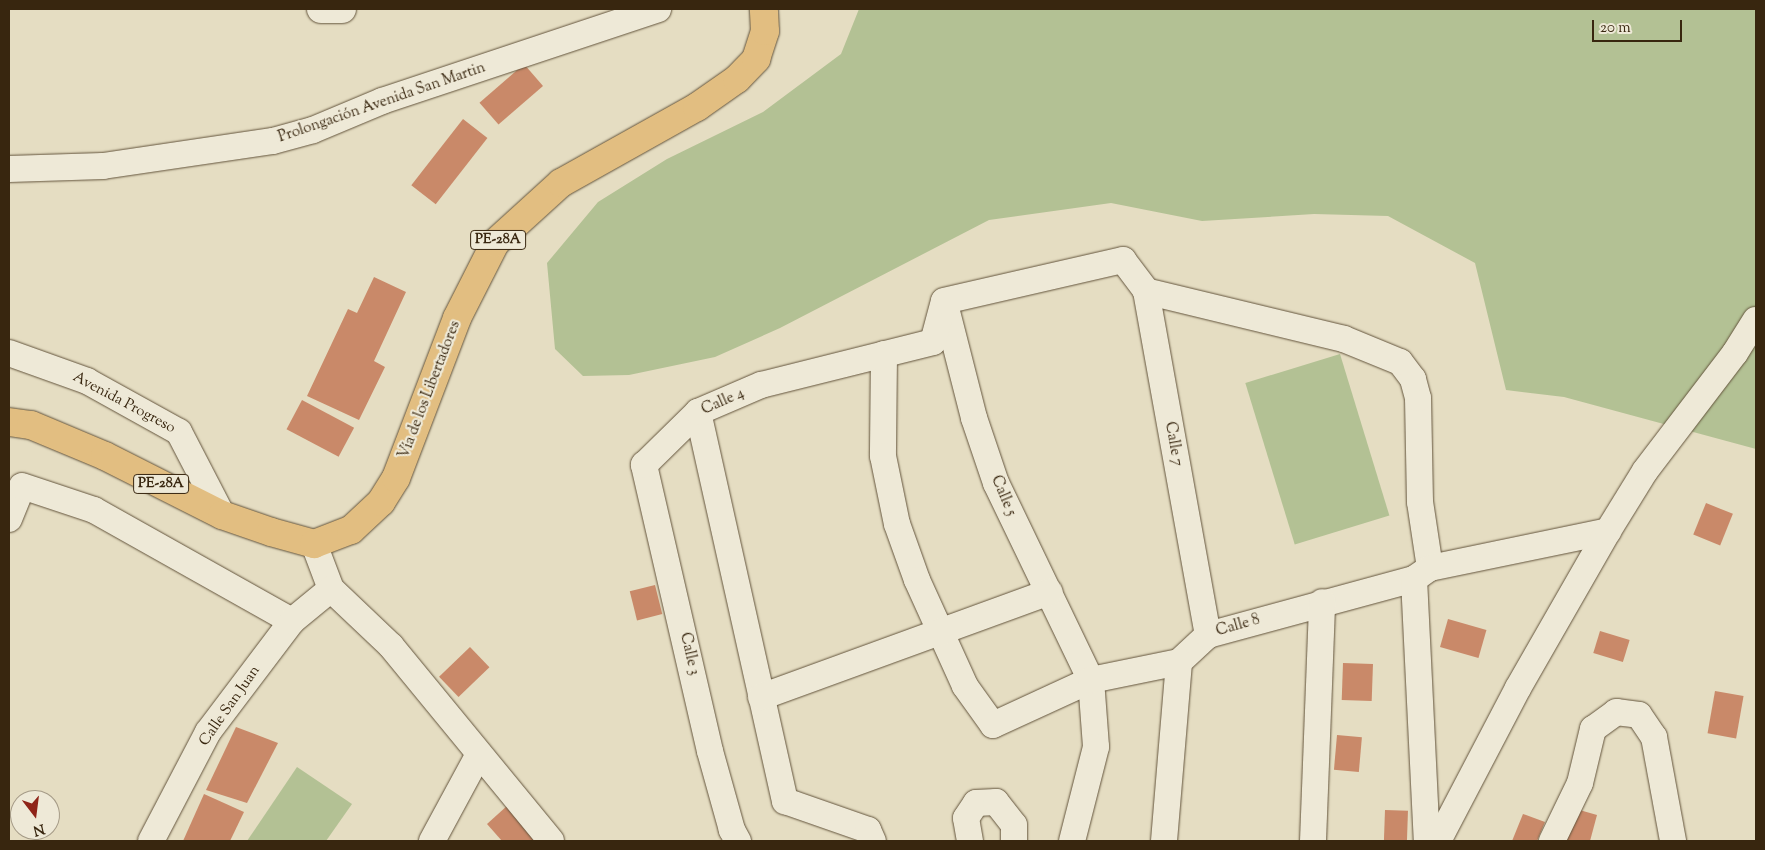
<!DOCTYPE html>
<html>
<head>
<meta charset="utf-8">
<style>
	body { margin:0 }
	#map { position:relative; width:1765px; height:850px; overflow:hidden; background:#e5ddc2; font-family:"Sorts Mill Goudy",serif }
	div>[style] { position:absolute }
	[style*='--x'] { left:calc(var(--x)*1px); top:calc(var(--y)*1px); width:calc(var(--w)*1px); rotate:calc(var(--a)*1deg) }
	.green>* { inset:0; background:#b3c194; transform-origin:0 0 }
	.building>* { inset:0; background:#c98969; transform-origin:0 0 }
	.roads { filter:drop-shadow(0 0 1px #63543c) drop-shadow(0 0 1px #63543c) }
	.street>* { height:26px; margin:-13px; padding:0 13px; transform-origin:13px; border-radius:13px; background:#eee9d7 }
	.secondary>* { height:28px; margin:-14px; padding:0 14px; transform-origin:14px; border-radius:14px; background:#eee9d7 }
	.highway>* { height:28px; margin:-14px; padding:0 14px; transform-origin:14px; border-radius:14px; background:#e2be81 }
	span { translate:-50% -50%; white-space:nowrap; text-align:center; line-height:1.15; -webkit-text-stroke:4.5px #eee9d7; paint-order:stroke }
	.shield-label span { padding:1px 4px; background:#eee9d7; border:1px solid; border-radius:4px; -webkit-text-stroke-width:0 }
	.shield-label { font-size:14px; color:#38260f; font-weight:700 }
	.street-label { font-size:15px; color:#38260f }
	.frame { position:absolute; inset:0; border:10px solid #38260f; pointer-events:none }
	.north { position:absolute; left:10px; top:790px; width:50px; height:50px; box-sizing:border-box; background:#eee9d7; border:1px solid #a59b87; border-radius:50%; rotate:165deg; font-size:14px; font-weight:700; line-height:20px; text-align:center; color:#38260f }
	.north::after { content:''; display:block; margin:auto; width:18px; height:22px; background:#8f2418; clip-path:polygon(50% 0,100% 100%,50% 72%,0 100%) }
	.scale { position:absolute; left:1592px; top:20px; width:90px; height:22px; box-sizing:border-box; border:2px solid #38260f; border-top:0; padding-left:6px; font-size:15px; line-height:18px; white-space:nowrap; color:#38260f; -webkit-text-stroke:4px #eee9d7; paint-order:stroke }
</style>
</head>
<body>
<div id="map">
	<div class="green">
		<i style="clip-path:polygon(859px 9px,1756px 9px,1756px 449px,1564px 397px,1506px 390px,1475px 263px,1388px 216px,1314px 214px,1202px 221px,1111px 203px,989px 220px,780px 328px,715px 357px,629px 375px,583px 376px,555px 349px,547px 263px,598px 202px,667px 159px,763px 112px,841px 54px)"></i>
		<i style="left:1340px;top:354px;width:169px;height:99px;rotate:73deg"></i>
		<i style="clip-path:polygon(297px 767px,352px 804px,326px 841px,247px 841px)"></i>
	</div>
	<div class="building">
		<i style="left:524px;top:64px;width:29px;height:59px;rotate:49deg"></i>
		<i style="left:463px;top:119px;width:31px;height:84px;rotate:38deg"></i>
		<i style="clip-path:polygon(374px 277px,406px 292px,374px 361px,385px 367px,359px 420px,307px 396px,348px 309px,357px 313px)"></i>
		<i style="left:302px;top:400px;width:59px;height:33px;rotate:28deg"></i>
		<i style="left:1706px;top:503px;width:29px;height:34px;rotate:22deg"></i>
		<i style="left:655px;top:585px;width:30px;height:26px;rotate:76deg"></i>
		<i style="left:1448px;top:619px;width:40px;height:29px;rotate:16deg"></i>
		<i style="left:1600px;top:631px;width:31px;height:23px;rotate:17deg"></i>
		<i style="left:470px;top:647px;width:28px;height:43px;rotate:46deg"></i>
		<i style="left:1343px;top:663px;width:30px;height:37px;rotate:2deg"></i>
		<i style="left:1715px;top:691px;width:29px;height:43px;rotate:10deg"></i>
		<i style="clip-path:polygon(236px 727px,278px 743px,247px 803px,206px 790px)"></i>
		<i style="left:1337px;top:735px;width:25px;height:35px;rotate:5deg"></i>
		<i style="clip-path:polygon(204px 794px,244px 812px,230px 841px,183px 841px)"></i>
		<i style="clip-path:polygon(508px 805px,540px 841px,502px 841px,487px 824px)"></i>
		<i style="clip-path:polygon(1576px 809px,1597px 815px,1590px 841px,1566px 841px)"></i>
		<i style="left:1385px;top:810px;width:23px;height:30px;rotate:2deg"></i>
		<i style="clip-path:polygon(1523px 814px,1545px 822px,1537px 841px,1512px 841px)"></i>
	</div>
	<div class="roads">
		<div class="street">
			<i style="--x:9;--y:169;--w:94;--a:-1.8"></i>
			<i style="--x:103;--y:166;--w:172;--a:-8.4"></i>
			<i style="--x:273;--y:141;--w:41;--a:-15.4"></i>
			<i style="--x:313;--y:130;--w:75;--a:-22.8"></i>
			<i style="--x:382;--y:101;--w:291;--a:-18.4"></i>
			<i style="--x:945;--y:304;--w:118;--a:75.7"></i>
			<i style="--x:974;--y:418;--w:69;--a:71.3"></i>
			<i style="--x:996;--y:483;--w:219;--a:64.3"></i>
			<i style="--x:1091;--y:680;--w:67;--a:85.7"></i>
			<i style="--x:1096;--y:747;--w:97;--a:104.3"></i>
			<i style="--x:9;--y:353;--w:83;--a:19.7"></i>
			<i style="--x:87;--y:381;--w:105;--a:29"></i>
			<i style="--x:179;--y:432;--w:93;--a:62.6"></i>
			<i style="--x:884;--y:354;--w:102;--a:90.6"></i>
			<i style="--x:883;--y:456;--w:69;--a:78.4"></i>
			<i style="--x:897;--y:524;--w:59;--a:70.3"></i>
			<i style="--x:917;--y:580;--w:116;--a:65.6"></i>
			<i style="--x:965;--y:686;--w:48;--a:54.3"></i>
			<i style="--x:993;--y:725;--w:108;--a:-24.7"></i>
			<i style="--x:1091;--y:680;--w:90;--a:-11.6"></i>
			<i style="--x:1179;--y:662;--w:40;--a:-43"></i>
			<i style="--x:1208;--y:635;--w:213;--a:-15.2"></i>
			<i style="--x:1414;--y:579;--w:19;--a:-35"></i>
			<i style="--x:1430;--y:568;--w:67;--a:-98.6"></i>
			<i style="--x:1420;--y:502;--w:104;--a:-91.1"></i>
			<i style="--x:1418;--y:398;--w:20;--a:-105"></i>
			<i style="--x:1413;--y:379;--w:21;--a:-127"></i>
			<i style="--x:1400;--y:362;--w:61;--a:-157.7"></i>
			<i style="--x:1344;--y:339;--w:204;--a:-166.4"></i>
			<i style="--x:698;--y:412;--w:399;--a:77.4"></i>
			<i style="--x:785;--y:801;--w:88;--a:19.3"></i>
			<i style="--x:868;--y:830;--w:12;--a:66"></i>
			<i style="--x:9;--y:519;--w:35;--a:-68"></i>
			<i style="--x:22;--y:486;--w:76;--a:18.4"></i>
			<i style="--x:94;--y:510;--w:227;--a:29.3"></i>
			<i style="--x:314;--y:544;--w:48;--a:69.3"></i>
			<i style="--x:331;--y:589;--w:83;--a:43.5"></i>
			<i style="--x:391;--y:646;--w:252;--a:50.6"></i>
			<i style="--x:1430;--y:568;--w:182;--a:-11.7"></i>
			<i style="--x:1414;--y:579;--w:262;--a:87.2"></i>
			<i style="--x:761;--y:697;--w:307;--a:-20"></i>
			<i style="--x:151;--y:841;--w:123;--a:-62.4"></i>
			<i style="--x:208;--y:732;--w:139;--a:-52.9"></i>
			<i style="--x:292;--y:621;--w:50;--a:-39.4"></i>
			<i style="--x:432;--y:841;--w:99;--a:-61.6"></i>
			<i style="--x:738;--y:841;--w:13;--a:-119"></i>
			<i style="--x:732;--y:830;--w:82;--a:-105.6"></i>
			<i style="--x:710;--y:751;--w:294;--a:-103"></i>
			<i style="--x:644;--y:465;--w:76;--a:-44.5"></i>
			<i style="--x:698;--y:412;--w:69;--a:-23.2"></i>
			<i style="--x:761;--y:385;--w:177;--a:-14"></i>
			<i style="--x:933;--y:342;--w:42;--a:-75"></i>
			<i style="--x:944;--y:301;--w:184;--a:-12.9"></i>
			<i style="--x:1123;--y:260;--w:39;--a:53"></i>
			<i style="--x:1146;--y:291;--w:350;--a:79.8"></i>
			<i style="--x:970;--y:841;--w:23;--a:-100"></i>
			<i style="--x:966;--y:818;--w:18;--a:-56"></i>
			<i style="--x:976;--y:803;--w:20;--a:-3"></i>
			<i style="--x:996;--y:802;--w:29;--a:52"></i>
			<i style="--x:1014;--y:825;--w:16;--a:90"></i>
			<i style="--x:1164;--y:841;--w:180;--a:-85.2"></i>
			<i style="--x:1313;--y:841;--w:239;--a:-87.8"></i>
			<i style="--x:1438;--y:841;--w:173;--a:-62.4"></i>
			<i style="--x:1518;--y:688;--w:181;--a:-60.2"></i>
			<i style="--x:1608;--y:531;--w:70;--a:-58.3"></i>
			<i style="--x:1645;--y:471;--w:148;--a:-52.7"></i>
			<i style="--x:1735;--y:353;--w:39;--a:-58"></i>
			<i style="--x:1552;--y:841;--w:64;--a:-64.2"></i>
			<i style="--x:1580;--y:783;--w:56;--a:-76.5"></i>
			<i style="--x:1593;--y:729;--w:29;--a:-36"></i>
			<i style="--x:1616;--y:712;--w:23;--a:7"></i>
			<i style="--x:1639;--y:715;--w:27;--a:56"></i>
			<i style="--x:1654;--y:737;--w:106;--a:79.6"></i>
		</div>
		<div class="secondary">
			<i style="--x:321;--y:9;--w:21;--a:0"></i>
		</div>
		<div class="highway">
			<i style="--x:9;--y:422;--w:22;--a:8"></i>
			<i style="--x:31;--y:425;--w:80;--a:22.7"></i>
			<i style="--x:105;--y:456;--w:131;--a:26.8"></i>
			<i style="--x:222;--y:515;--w:52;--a:19.1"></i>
			<i style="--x:271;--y:532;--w:45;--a:15.6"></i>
			<i style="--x:314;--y:544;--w:40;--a:-21"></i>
			<i style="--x:351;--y:530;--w:41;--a:-43"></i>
			<i style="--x:381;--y:502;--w:28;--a:-58"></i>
			<i style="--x:396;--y:478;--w:171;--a:-69.1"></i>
			<i style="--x:457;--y:318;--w:84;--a:-63.1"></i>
			<i style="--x:495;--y:243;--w:89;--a:-42.3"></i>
			<i style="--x:561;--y:183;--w:156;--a:-29.2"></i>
			<i style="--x:697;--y:107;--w:49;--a:-35"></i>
			<i style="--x:737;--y:79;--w:28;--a:-46"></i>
			<i style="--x:756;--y:59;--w:29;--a:-72"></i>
			<i style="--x:765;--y:31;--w:22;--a:-93"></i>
		</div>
	</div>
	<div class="shield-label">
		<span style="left:498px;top:240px">PE-28A</span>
		<span style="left:161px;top:484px">PE-28A</span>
	</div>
	<div class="street-label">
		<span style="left:382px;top:103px;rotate:-19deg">Prolongación Avenida San Martin</span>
		<span style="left:430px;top:390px;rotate:-69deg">Vía de los Libertadores</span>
		<span style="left:723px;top:402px;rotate:-24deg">Calle 4</span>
		<span style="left:124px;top:403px;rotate:28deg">Avenida Progreso</span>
		<span style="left:1173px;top:444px;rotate:80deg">Calle 7</span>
		<span style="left:1003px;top:496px;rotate:67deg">Calle 5</span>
		<span style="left:1238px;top:626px;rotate:-16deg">Calle 8</span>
		<span style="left:689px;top:654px;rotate:77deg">Calle 3</span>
		<span style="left:230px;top:706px;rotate:-55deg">Calle San Juan</span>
	</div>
	<div class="frame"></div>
	<div class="north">N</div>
	<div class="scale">20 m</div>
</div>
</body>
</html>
